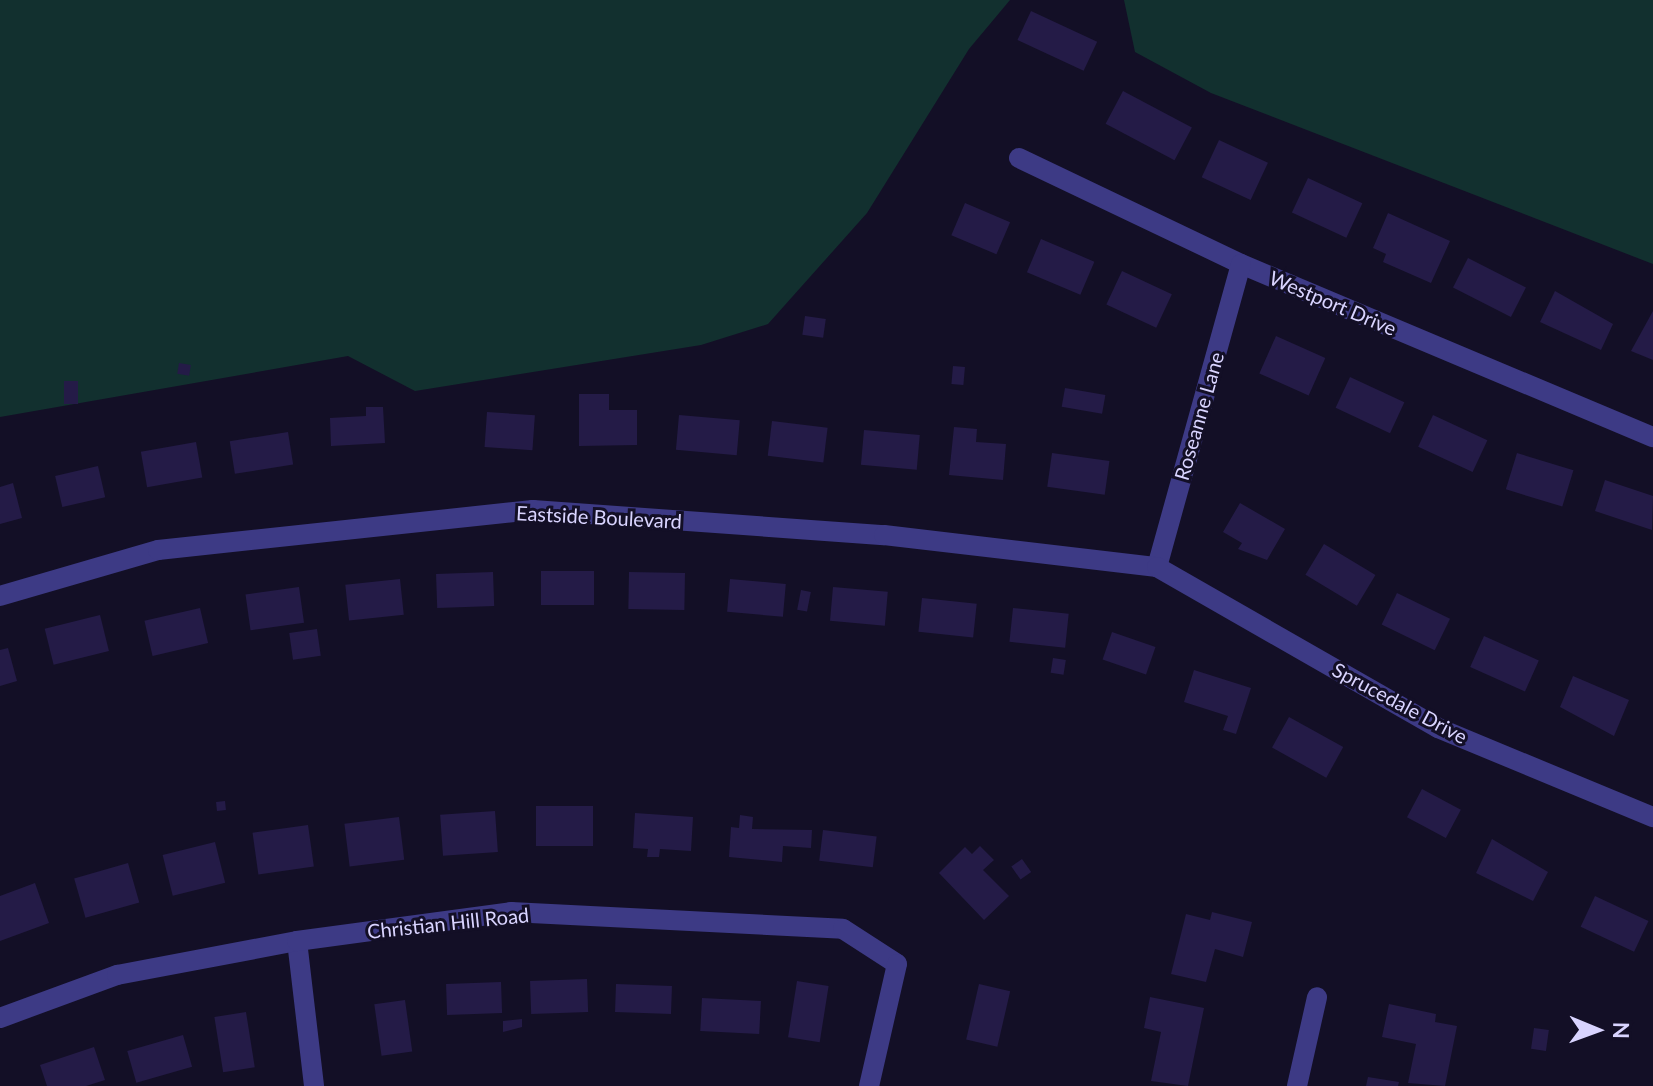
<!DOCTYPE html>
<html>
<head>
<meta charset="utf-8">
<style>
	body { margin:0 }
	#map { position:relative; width:1653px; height:1086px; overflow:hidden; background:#130f26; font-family:Lato,sans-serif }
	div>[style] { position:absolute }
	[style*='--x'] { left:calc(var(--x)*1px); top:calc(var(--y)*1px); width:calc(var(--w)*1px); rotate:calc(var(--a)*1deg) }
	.green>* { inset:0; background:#12302f }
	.building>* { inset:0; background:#241b47; transform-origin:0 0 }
	.street>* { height:20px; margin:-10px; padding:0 10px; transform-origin:10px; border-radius:10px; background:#3d3a85 }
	span { translate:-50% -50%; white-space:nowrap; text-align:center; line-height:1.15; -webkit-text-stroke:6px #130f26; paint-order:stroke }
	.street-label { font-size:20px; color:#d9d4ff }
	.north { position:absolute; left:1557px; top:990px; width:80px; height:80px; -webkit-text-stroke:6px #130f26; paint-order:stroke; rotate:91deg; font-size:22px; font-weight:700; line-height:32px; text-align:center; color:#d9d4ff }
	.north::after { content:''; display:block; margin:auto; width:28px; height:36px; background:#d9d4ff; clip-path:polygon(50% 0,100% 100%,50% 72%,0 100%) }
</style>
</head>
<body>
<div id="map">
	<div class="green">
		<i style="clip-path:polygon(0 0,1010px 0,969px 49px,867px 213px,768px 324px,701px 345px,415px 391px,348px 356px,0 417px)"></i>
		<i style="clip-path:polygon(1124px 0,1653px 0,1653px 264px,1211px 93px,1135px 52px)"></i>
	</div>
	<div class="building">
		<i style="left:1031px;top:11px;width:73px;height:32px;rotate:25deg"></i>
		<i style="left:1123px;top:91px;width:78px;height:37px;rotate:28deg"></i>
		<i style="left:1219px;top:140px;width:54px;height:41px;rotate:25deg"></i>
		<i style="left:1308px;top:178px;width:60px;height:38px;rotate:25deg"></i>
		<i style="left:965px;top:203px;width:49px;height:35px;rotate:23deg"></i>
		<i style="clip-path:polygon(1388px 213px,1450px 241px,1431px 283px,1383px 262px,1386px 254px,1373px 248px)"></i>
		<i style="left:1041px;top:239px;width:58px;height:36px;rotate:23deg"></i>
		<i style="left:1468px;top:258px;width:65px;height:33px;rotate:27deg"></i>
		<i style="left:1122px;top:271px;width:55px;height:37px;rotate:25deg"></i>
		<i style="clip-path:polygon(1555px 291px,1613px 324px,1601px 350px,1540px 322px)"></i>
		<i style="clip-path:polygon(1653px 311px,1653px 360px,1631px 351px)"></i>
		<i style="left:805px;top:316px;width:21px;height:19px;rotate:8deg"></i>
		<i style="left:1276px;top:336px;width:54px;height:41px;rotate:24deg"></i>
		<i style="left:179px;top:363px;width:12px;height:11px;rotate:9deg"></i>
		<i style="left:953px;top:366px;width:12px;height:18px;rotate:5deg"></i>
		<i style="left:1350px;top:377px;width:60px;height:34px;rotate:25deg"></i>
		<i style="left:64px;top:381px;width:14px;height:23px"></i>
		<i style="left:1065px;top:388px;width:41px;height:19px;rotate:10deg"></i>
		<i style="clip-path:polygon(579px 394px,609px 394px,609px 410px,637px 410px,637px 445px,579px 446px)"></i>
		<i style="clip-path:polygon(366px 407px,383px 407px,385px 443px,331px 446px,330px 418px,366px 416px)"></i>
		<i style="left:487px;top:412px;width:48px;height:35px;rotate:4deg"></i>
		<i style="left:679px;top:415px;width:61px;height:35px;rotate:5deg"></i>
		<i style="left:1433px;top:415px;width:60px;height:35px;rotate:25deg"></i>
		<i style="left:772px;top:421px;width:56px;height:35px;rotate:7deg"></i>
		<i style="clip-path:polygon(954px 427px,977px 429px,976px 442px,1006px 444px,1003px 480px,949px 475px)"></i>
		<i style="left:864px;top:430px;width:56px;height:35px;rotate:5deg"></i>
		<i style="left:288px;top:432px;width:33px;height:59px;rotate:81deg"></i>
		<i style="left:196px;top:442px;width:36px;height:56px;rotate:80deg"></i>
		<i style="left:1052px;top:453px;width:58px;height:34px;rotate:8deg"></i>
		<i style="left:1517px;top:453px;width:59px;height:38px;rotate:17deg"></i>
		<i style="left:98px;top:466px;width:32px;height:44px;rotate:77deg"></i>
		<i style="clip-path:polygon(1605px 480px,1653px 496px,1652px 530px,1595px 511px)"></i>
		<i style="clip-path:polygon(13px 483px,22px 518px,0 524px,0 487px)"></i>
		<i style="clip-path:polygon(1240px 503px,1285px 529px,1267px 560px,1238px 549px,1242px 543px,1223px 532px)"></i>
		<i style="left:1324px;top:544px;width:60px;height:36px;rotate:31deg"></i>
		<i style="left:594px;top:571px;width:34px;height:53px;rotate:90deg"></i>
		<i style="left:493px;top:572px;width:34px;height:57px;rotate:88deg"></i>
		<i style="left:629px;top:572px;width:56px;height:37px;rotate:1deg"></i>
		<i style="left:400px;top:579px;width:36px;height:55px;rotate:84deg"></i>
		<i style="left:730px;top:579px;width:56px;height:33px;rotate:5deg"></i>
		<i style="left:299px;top:587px;width:36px;height:54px;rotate:82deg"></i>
		<i style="left:833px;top:587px;width:55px;height:34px;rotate:5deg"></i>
		<i style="left:801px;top:590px;width:10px;height:20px;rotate:11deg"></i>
		<i style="left:1397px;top:593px;width:59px;height:35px;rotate:26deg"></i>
		<i style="left:922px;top:598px;width:55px;height:34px;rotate:6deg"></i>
		<i style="left:200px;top:608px;width:36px;height:57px;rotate:77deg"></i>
		<i style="left:1013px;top:608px;width:56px;height:34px;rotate:6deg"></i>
		<i style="left:100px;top:615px;width:37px;height:57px;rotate:76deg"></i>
		<i style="left:317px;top:629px;width:27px;height:28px;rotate:82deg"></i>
		<i style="left:1112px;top:632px;width:46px;height:29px;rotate:19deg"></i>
		<i style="left:1484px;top:636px;width:60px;height:34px;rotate:24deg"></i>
		<i style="clip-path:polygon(8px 648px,17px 681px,0 686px,0 650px)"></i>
		<i style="left:1053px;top:658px;width:13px;height:15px;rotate:9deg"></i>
		<i style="clip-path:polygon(1194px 670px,1251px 688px,1236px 734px,1223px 730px,1228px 716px,1184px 702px)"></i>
		<i style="clip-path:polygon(1573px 676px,1629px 700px,1614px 736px,1560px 707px)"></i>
		<i style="left:1289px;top:717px;width:62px;height:35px;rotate:29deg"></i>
		<i style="left:1422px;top:789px;width:44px;height:32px;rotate:28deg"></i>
		<i style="left:225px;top:801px;width:9px;height:9px;rotate:84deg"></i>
		<i style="left:593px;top:806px;width:40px;height:57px;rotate:90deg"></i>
		<i style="left:495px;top:811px;width:41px;height:55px;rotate:86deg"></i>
		<i style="clip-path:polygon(635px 813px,693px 817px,691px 851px,660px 849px,659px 857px,647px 857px,648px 849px,633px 848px)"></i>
		<i style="clip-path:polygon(740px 815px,753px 817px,752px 829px,812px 830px,811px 848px,783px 846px,782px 862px,729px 857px,731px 827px,739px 828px)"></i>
		<i style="left:399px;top:817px;width:43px;height:55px;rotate:83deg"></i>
		<i style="left:308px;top:825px;width:42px;height:56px;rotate:82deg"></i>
		<i style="left:823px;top:830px;width:54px;height:31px;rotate:7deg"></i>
		<i style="clip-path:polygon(1492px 839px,1548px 872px,1533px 901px,1476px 873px)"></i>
		<i style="left:215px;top:842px;width:42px;height:54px;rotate:76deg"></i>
		<i style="clip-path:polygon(980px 846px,994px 860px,983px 870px,1009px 896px,984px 920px,939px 873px,965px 847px,972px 854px)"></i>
		<i style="left:1022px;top:859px;width:16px;height:13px;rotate:55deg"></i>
		<i style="left:128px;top:863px;width:41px;height:56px;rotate:74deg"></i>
		<i style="clip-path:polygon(35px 883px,49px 923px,0 941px,0 896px)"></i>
		<i style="left:1595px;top:896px;width:59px;height:34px;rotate:25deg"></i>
		<i style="clip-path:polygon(1212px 912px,1252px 922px,1243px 957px,1215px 949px,1206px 982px,1171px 974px,1186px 914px,1210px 920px)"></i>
		<i style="left:587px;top:979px;width:33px;height:57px;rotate:88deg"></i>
		<i style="left:797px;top:981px;width:32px;height:57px;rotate:9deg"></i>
		<i style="left:501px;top:982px;width:31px;height:55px;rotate:88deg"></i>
		<i style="left:616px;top:984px;width:56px;height:28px;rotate:2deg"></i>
		<i style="left:979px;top:984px;width:32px;height:57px;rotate:13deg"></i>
		<i style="clip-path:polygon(1150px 997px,1204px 1008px,1188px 1086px,1151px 1081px,1161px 1032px,1144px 1028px)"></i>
		<i style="left:702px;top:998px;width:59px;height:33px;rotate:3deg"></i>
		<i style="left:405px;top:1000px;width:52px;height:31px;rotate:82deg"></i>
		<i style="clip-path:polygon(1389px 1004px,1436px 1014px,1435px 1022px,1457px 1026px,1445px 1086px,1408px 1083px,1416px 1044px,1382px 1037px)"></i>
		<i style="left:246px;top:1012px;width:56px;height:32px;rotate:81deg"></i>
		<i style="clip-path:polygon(522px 1019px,522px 1027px,503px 1032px,503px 1021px)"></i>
		<i style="left:1534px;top:1028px;width:15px;height:21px;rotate:8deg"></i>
		<i style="left:183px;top:1035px;width:33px;height:58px;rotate:74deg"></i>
		<i style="clip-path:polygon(94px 1047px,105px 1080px,86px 1086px,47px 1086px,40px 1065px)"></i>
		<i style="clip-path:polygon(1368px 1077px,1399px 1082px,1398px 1086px,1366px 1086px)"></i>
	</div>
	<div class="street">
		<i style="--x:1019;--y:158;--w:246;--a:25.5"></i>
		<i style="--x:1241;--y:264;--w:447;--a:22.8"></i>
		<i style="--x:1157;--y:567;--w:314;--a:-74.5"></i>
		<i style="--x:0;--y:596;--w:165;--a:-16.2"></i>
		<i style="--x:158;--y:550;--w:377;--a:-6.1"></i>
		<i style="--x:533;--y:510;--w:352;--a:4.1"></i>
		<i style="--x:884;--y:535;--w:275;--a:6.7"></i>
		<i style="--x:1157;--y:567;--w:324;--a:29.8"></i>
		<i style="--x:1438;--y:728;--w:233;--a:22.5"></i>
		<i style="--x:297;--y:941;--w:146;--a:83.3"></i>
		<i style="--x:0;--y:1018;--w:125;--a:-20.2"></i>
		<i style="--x:117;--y:975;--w:183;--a:-10.7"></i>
		<i style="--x:297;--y:941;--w:216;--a:-7.7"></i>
		<i style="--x:511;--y:912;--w:332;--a:2.9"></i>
		<i style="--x:843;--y:929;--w:64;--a:32.9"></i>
		<i style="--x:897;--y:964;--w:125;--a:102.9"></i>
		<i style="--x:1297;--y:1086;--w:91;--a:-77.3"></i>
	</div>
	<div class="street-label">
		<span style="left:1333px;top:303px;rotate:23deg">Westport Drive</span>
		<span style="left:1199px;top:416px;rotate:-74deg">Roseanne Lane</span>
		<span style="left:599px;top:517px;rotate:3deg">Eastside Boulevard</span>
		<span style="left:1400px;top:703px;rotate:28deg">Sprucedale Drive</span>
		<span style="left:448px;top:923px;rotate:-6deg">Christian Hill Road</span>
	</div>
	<div class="north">N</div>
</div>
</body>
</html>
